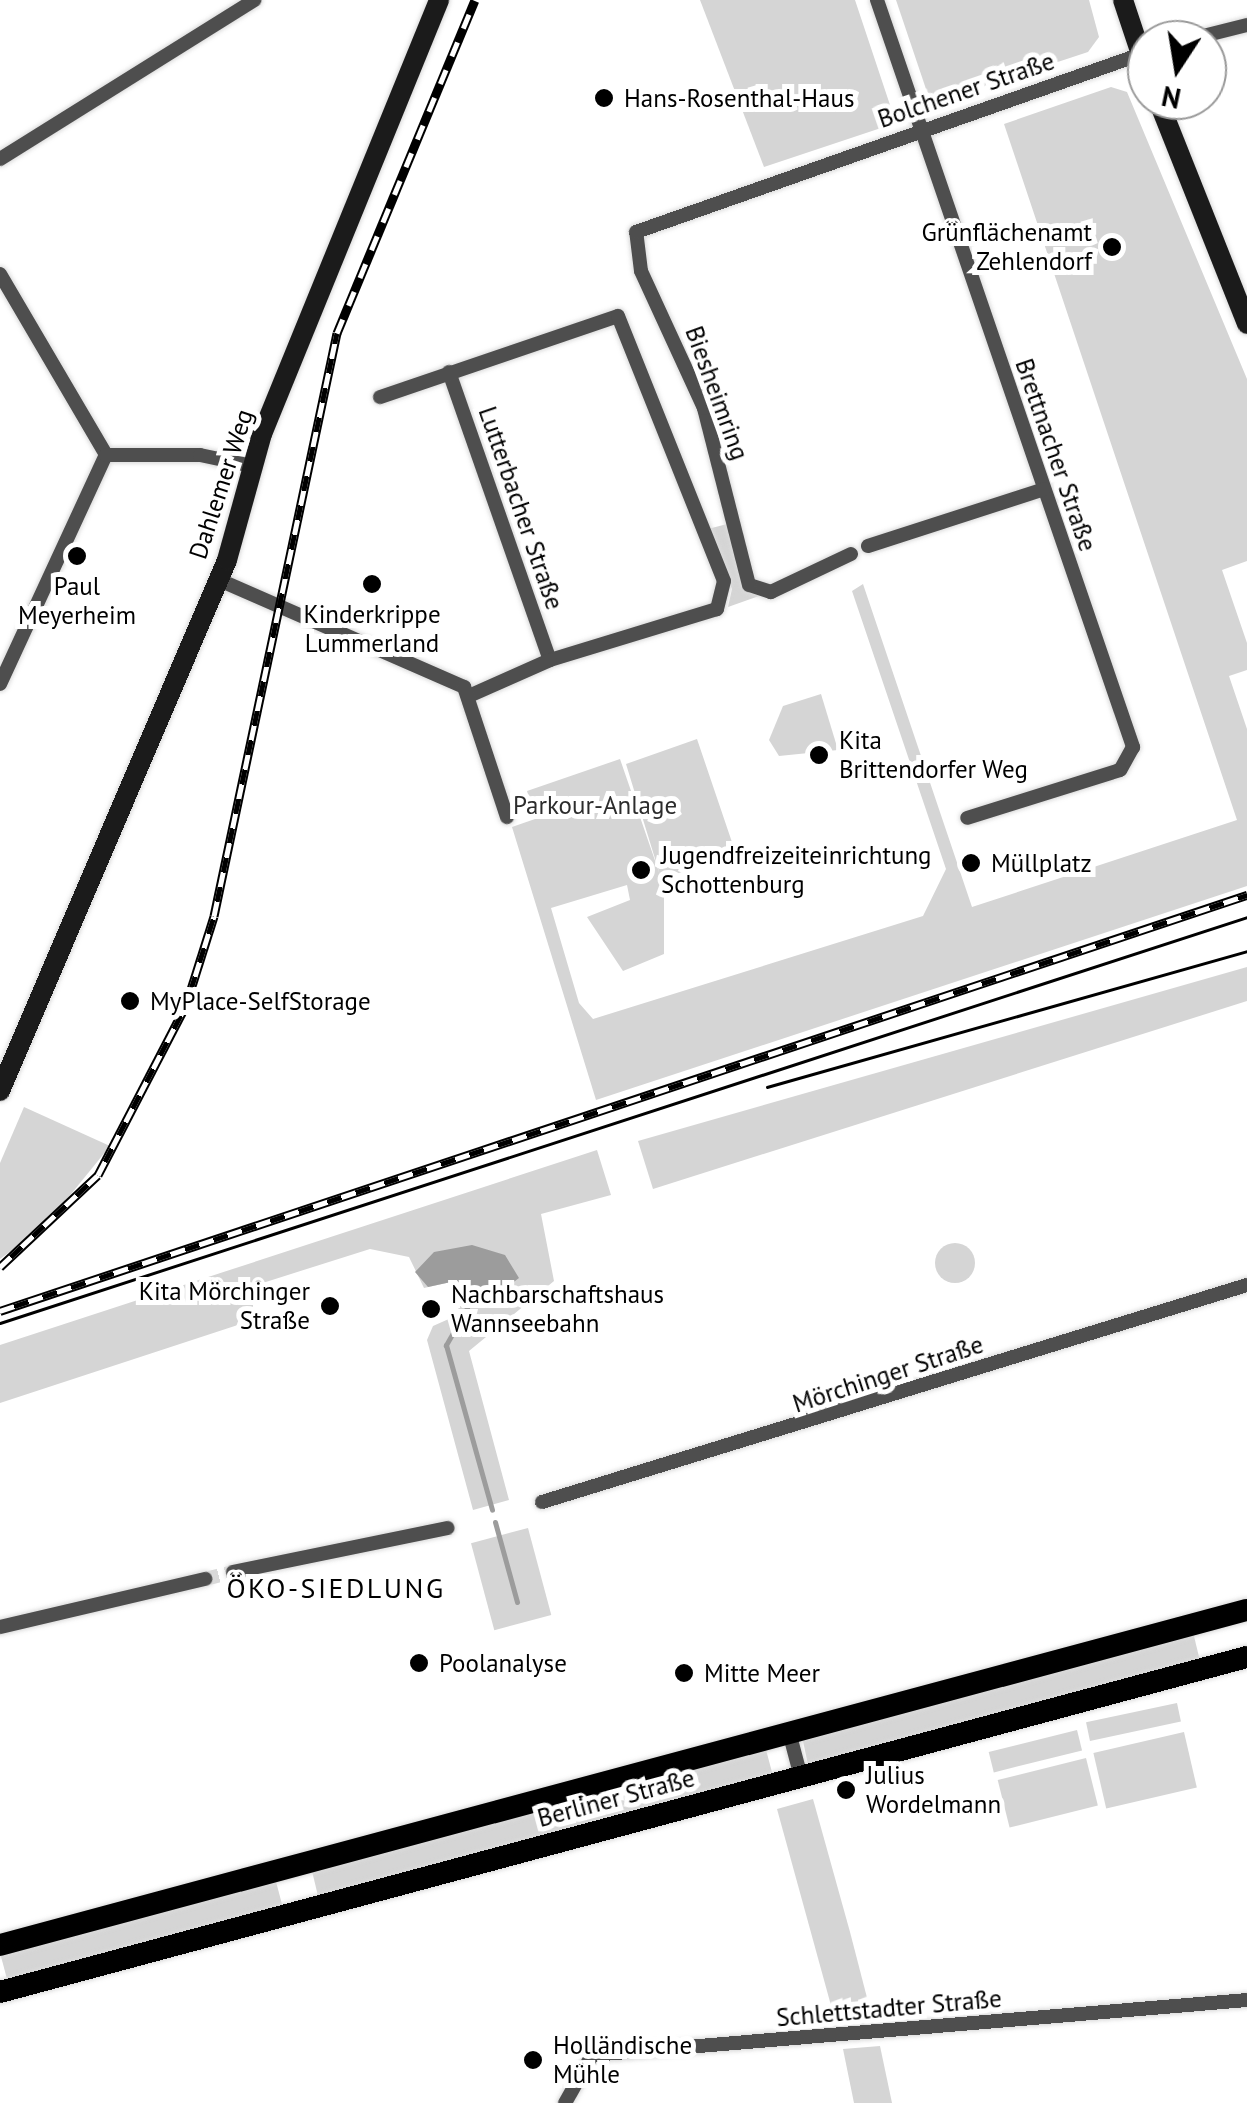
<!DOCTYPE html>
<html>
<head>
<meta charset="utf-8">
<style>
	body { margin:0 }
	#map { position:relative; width:1247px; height:2103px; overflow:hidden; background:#fff; font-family:"PT Sans",sans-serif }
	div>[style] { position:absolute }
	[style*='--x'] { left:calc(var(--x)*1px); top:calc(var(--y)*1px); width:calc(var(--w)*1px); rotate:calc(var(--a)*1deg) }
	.green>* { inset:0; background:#d5d5d5; transform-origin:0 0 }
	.round { border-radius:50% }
	.water>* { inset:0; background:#9c9c9c }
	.stream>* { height:5px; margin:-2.5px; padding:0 2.5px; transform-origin:2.5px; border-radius:2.5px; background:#9c9c9c }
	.street-tunnel>* { height:14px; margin-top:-7px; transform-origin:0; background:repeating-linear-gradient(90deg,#d9d9d9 0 14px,transparent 0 21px) }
	.roads { filter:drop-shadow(0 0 2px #dbdbdb) drop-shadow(0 0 2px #dbdbdb) }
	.street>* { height:14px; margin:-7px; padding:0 7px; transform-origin:7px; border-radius:7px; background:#4e4e4e }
	.secondary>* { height:20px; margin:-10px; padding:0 10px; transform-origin:10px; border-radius:10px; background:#1b1b1b }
	.primary>* { height:22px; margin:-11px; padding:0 11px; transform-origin:11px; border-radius:11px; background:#000 }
	.tram>* { height:2.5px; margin:-1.25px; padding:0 1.25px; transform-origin:1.25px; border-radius:1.25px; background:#000 }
	.rail>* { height:9px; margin-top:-4.5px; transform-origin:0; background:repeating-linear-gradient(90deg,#fff 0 15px,#000 0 30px); box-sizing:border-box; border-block:2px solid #000 }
	.dots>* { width:28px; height:28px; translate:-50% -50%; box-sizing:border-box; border:5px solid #fff; border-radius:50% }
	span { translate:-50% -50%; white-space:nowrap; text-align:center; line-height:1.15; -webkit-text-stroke:10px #fff; paint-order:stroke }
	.street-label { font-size:25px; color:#000 }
	.poi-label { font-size:25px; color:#000 }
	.left { translate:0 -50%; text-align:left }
	.right { translate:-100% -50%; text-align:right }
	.park-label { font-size:25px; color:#2c2c2c }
	.neighbourhood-label { font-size:28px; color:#000; letter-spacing:2.5px }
	.north { position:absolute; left:1127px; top:20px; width:100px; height:100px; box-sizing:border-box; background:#fff; border:2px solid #999; border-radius:50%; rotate:192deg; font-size:28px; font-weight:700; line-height:40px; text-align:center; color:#000 }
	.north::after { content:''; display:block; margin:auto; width:35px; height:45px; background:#000; clip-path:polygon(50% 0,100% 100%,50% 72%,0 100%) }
</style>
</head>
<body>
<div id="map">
	<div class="green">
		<i style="clip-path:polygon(700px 0,855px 0,896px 123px,764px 167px)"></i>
		<i style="clip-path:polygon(896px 0,1089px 0,1099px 37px,1088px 52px,940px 101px,927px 92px)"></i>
		<i style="clip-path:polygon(1111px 87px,1127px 92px,1247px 379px,1247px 561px,1222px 570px,1247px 643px,1247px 670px,1229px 676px,1247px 729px,1247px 886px,596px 1100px,512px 827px,535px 819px,527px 791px,620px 759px,660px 875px,626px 764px,697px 739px,736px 854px,664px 878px,664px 954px,623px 971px,587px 917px,630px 900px,627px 885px,551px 908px,579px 1003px,593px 1019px,923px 916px,946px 869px,852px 591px,863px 584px,972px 907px,1237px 820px,1004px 124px)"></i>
		<i style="clip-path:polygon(727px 524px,745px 586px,759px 596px,728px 607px,732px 589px,708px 529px)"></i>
		<i style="clip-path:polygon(821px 694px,838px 750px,779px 756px,769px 740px,783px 706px)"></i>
		<i style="clip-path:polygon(1247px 967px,1247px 1001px,653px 1189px,638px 1141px)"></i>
		<i style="clip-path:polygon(24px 1107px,110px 1146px,46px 1225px,0 1259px,0 1163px)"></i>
		<i style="clip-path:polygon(597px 1150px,611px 1195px,541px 1214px,554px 1281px,469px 1351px,509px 1500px,473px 1510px,427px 1340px,433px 1326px,460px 1314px,451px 1282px,424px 1288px,409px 1257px,370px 1249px,253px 1286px,253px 1320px,0 1403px,0 1345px)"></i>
		<i class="round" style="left:935px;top:1243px;width:40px;height:40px"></i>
		<i style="left:528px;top:1528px;width:90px;height:59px;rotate:75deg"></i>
		<i style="clip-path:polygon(1193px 1632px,1200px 1661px,808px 1765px,803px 1741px)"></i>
		<i style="left:1177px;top:1703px;width:19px;height:93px;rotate:78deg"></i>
		<i style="left:1077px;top:1730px;width:21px;height:91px;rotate:76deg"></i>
		<i style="left:1184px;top:1732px;width:57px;height:93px;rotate:77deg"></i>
		<i style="clip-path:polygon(765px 1746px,773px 1776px,318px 1896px,312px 1871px)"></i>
		<i style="left:1086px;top:1758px;width:49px;height:91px;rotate:76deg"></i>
		<i style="clip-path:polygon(813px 1799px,850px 1932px,872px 2017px,835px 2020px,777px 1809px)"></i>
		<i style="left:275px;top:1878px;width:31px;height:285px;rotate:75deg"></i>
		<i style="clip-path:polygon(880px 2046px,892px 2103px,854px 2103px,843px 2049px)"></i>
	</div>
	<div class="water">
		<i style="clip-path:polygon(472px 1245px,505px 1255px,519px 1278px,479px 1308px,457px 1300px,451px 1282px,428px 1287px,415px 1272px,434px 1252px)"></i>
	</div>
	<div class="stream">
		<i style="--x:467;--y:1308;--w:43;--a:119.6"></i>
		<i style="--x:446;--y:1345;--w:171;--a:74.4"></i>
		<i style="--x:495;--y:1522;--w:83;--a:74.6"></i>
	</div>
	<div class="street-tunnel">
		<i style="--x:205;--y:1579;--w:29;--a:-14"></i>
	</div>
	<div class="roads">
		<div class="street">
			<i style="--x:877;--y:0;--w:790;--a:71.08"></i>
			<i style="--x:1133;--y:747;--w:26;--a:119"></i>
			<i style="--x:1120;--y:770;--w:160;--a:162.6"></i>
			<i style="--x:1187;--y:40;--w:62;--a:-14"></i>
			<i style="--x:0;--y:159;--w:300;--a:-32"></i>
			<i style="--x:0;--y:274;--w:210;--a:59.6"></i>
			<i style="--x:449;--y:372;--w:305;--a:70.7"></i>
			<i style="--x:380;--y:397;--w:251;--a:-18.8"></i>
			<i style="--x:618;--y:316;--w:285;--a:68.2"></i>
			<i style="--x:724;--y:581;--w:29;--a:104"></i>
			<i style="--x:717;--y:609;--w:175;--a:163"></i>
			<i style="--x:550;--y:660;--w:86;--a:156.1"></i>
			<i style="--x:868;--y:546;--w:185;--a:-17.9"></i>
			<i style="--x:851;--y:554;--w:89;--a:154.6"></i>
			<i style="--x:771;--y:592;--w:23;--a:-162"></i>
			<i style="--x:749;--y:585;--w:183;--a:-104.3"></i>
			<i style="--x:704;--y:408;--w:151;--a:-114.7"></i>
			<i style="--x:641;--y:271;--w:39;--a:-97"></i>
			<i style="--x:636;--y:232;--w:542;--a:-19.4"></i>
			<i style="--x:217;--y:579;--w:270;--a:23.6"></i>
			<i style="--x:464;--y:687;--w:137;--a:71.7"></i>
			<i style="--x:0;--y:684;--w:252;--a:-65.2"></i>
			<i style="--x:106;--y:455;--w:94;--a:0"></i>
			<i style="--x:200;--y:455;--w:53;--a:11.9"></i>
			<i style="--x:542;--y:1502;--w:738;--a:-17.11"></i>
			<i style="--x:233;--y:1572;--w:219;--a:-11.6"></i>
			<i style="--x:0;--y:1627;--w:211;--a:-13.2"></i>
			<i style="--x:789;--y:1732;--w:47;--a:75.1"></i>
			<i style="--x:565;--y:2103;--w:55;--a:-60.6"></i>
			<i style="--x:592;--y:2055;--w:657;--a:-4.8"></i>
		</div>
		<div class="secondary">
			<i style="--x:1123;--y:0;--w:76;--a:71.6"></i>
			<i style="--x:1158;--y:100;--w:241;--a:68.3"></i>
			<i style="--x:0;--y:1091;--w:577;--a:-66.85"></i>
			<i style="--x:227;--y:560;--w:131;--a:-74.5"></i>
			<i style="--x:262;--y:434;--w:469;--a:-67.8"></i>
		</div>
		<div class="primary">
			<i style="--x:0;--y:1945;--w:1291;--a:-15.04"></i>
			<i style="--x:0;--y:1992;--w:1291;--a:-15.04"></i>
		</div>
	</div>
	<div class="tram">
		<i style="--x:767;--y:1087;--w:499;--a:-15.8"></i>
		<i style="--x:0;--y:1323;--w:1311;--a:-18.03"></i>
	</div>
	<div class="rail">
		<i style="--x:0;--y:1267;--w:134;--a:-43.2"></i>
		<i style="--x:98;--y:1175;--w:191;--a:-62.6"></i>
		<i style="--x:186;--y:1005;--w:93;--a:-72.5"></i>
		<i style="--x:214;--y:916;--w:596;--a:-78.09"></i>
		<i style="--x:337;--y:333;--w:360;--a:-67.5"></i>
		<i style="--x:0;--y:1311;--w:1315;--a:-18.45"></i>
	</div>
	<div class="dots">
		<i style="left:604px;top:98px;background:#000"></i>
		<i style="left:1112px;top:247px;background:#000"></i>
		<i style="left:77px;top:556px;background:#000"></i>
		<i style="left:372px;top:584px;background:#000"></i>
		<i style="left:819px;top:755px;background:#000"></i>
		<i style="left:971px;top:863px;background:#000"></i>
		<i style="left:641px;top:870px;background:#000"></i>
		<i style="left:130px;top:1001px;background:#000"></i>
		<i style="left:330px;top:1306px;background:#000"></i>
		<i style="left:431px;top:1309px;background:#000"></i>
		<i style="left:419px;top:1663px;background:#000"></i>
		<i style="left:684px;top:1673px;background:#000"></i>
		<i style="left:846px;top:1790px;background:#000"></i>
		<i style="left:533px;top:2060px;background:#000"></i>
	</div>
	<div class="street-label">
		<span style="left:966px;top:90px;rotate:-19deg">Bolchener Straße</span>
		<span style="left:717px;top:393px;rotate:70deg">Biesheimring</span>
		<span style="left:1056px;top:455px;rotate:71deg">Brettnacher Straße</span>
		<span style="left:221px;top:484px;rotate:-72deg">Dahlemer Weg</span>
		<span style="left:521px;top:508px;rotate:71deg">Lutterbacher Straße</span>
		<span style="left:888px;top:1374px;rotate:-18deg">Mörchinger Straße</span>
		<span style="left:616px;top:1798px;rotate:-15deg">Berliner Straße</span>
		<span style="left:889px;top:2008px;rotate:-5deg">Schlettstadter Straße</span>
	</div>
	<div class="poi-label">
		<span class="left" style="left:624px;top:98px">Hans-Rosenthal-Haus</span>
		<span class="right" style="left:1092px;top:247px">Grünflächenamt<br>Zehlendorf</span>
		<span style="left:77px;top:601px">Paul<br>Meyerheim</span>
		<span style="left:372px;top:629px">Kinderkrippe<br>Lummerland</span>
		<span class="left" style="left:839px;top:755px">Kita<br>Brittendorfer Weg</span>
		<span class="left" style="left:661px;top:870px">Jugendfreizeiteinrichtung<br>Schottenburg</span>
		<span class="left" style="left:991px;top:863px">Müllplatz</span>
		<span class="left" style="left:150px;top:1001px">MyPlace-SelfStorage</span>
		<span class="right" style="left:310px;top:1306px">Kita Mörchinger<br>Straße</span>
		<span class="left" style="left:451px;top:1309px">Nachbarschaftshaus<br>Wannseebahn</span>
		<span class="left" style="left:439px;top:1663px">Poolanalyse</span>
		<span class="left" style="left:704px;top:1673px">Mitte Meer</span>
		<span class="left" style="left:866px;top:1790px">Julius<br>Wordelmann</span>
		<span class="left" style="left:553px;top:2060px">Holländische<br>Mühle</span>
	</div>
	<div class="park-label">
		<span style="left:595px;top:805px">Parkour-Anlage</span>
	</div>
	<div class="neighbourhood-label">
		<span style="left:336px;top:1588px">ÖKO-SIEDLUNG</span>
	</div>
	<div class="north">N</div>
</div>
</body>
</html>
